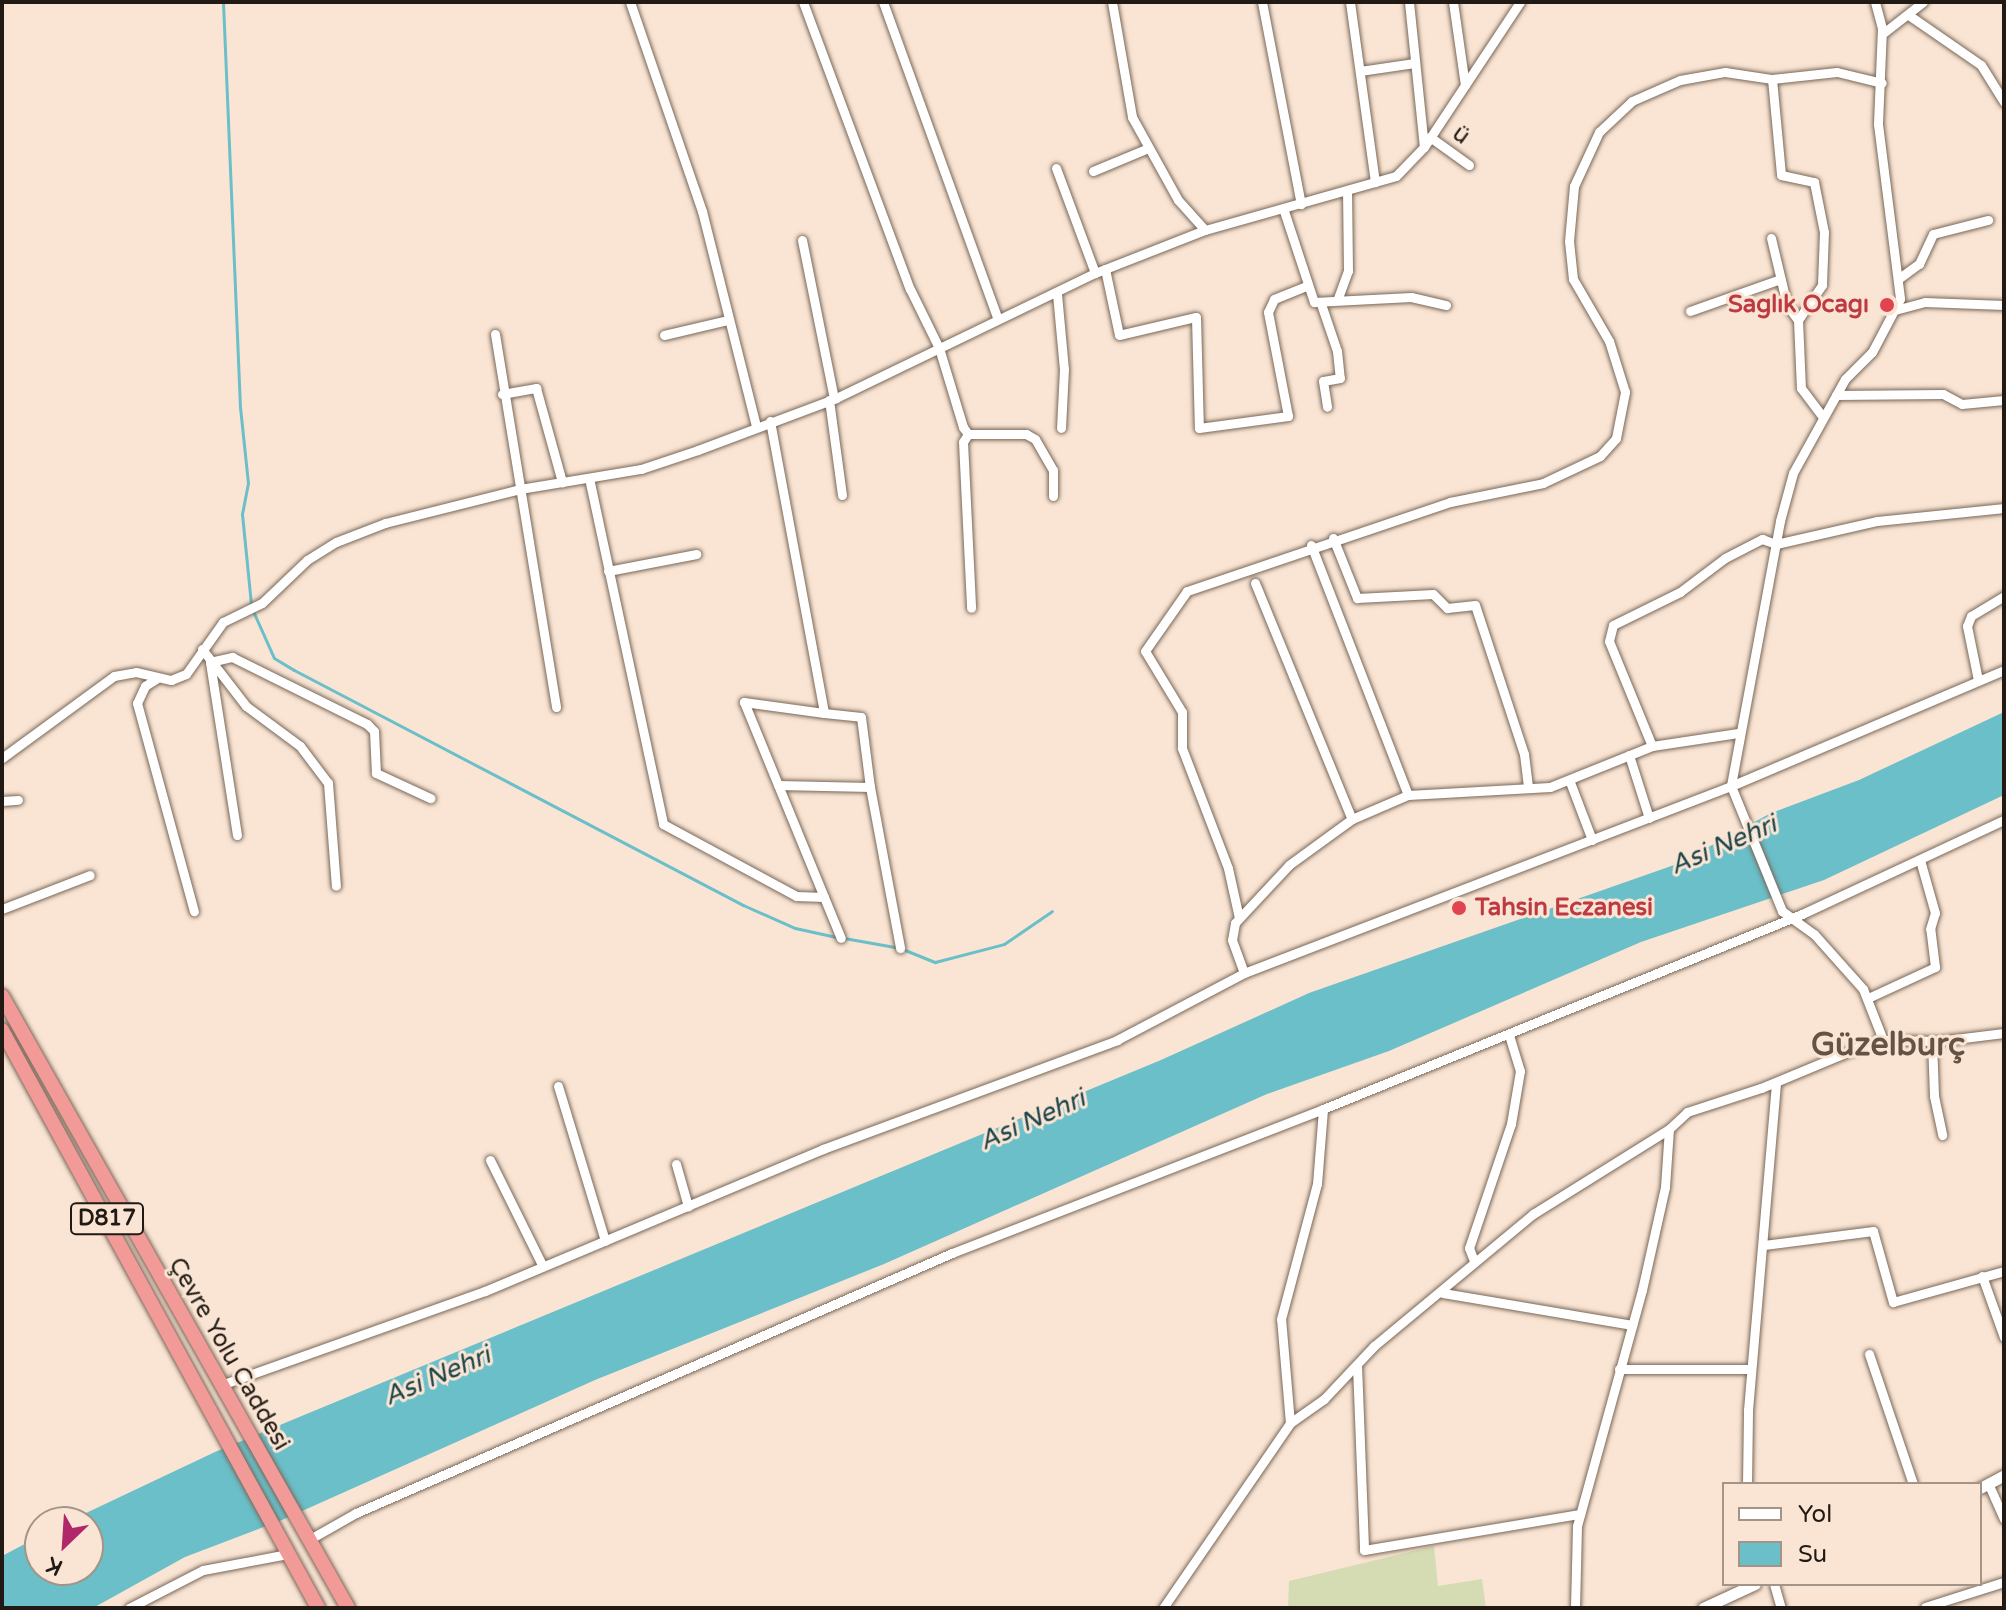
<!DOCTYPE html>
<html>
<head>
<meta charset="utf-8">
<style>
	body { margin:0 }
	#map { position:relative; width:2006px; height:1610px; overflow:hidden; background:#fae5d4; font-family:"Varela Round",sans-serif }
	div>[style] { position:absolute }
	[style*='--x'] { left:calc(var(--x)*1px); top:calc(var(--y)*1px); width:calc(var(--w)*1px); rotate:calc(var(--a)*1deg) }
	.green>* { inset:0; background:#d5dcb3 }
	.water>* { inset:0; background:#6abfc9 }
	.stream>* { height:3px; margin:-1.5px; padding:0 1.5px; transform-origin:1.5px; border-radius:1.5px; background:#6abfc9 }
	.roads { filter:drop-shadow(0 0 2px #796758) drop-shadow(0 0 2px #796758) }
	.minor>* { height:9px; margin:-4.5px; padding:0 4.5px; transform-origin:4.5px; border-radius:4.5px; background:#fff }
	.tertiary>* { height:11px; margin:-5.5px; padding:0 5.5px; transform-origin:5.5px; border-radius:5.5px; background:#fff }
	.trunk>* { height:14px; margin:-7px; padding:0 7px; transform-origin:7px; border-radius:7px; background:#f29a98 }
	.dots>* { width:22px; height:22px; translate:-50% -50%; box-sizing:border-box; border:4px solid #fae5d4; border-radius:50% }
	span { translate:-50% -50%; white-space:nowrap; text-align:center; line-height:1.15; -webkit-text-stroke:6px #fae5d4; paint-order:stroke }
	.shield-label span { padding:2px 6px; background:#fae5d4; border:2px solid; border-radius:6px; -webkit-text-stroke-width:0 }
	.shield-label { font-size:22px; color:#211a14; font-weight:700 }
	.street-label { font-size:24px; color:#211a14 }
	.health-label { font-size:24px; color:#be3a42; font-weight:700 }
	.right { translate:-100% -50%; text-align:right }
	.left { translate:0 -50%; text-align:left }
	.water-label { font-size:26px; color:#1d454a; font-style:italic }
	.district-label { font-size:32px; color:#645345; font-weight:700 }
	.frame { position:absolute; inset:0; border:4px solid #211a14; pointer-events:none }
	.legend { position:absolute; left:1722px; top:1482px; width:260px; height:104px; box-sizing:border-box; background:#fae5d4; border:2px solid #a39487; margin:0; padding:10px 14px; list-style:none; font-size:24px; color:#211a14 }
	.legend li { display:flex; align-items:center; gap:16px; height:40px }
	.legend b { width:40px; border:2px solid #a39487 }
	.north { position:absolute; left:24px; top:1506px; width:80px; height:80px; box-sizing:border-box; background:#fae5d4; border:2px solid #a39487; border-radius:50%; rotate:205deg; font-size:22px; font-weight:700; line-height:32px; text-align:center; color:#211a14 }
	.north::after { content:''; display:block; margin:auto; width:28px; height:36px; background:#b0286a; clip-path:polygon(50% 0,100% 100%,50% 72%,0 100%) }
</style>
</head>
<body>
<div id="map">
	<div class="green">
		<i style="clip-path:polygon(1434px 1546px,1438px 1586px,1482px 1579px,1486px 1608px,1288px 1608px,1289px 1581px)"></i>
	</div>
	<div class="water">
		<i style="clip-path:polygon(2004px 712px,2004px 795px,1824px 880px,1641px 942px,1389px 1051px,1267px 1094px,884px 1264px,595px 1380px,282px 1520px,185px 1557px,93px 1608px,2px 1608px,2px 1556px,40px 1536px,40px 1570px,88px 1570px,88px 1522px,67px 1522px,215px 1452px,1161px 1060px,1309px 993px,1677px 864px,1771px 813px,1859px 780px)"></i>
	</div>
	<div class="stream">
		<i style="--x:223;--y:2;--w:405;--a:87.6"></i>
		<i style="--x:240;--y:407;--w:76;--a:84"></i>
		<i style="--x:248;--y:483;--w:32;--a:101"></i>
		<i style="--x:242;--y:514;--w:90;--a:84.3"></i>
		<i style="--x:253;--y:611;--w:51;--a:65.9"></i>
		<i style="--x:274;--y:658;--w:23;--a:31"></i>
		<i style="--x:294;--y:670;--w:507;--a:27.63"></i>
		<i style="--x:743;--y:905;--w:57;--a:23.9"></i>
		<i style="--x:795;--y:928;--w:42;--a:12.4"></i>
		<i style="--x:844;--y:938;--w:57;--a:10.1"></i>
		<i style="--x:900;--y:948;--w:38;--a:22"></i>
		<i style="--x:935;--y:962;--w:71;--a:-14.6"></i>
		<i style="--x:1004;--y:944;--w:58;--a:-34.5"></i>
	</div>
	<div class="roads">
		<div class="minor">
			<i style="--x:630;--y:2;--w:221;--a:71"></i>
			<i style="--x:702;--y:211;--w:222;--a:75.9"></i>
			<i style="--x:803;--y:2;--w:306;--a:69.6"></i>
			<i style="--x:910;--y:289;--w:66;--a:63.8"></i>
			<i style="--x:939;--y:348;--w:83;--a:73.1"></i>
			<i style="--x:963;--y:427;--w:9;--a:54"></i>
			<i style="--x:968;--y:434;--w:58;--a:0"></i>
			<i style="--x:1026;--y:434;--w:10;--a:29"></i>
			<i style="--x:1035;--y:439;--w:36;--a:60"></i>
			<i style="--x:1053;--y:470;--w:26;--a:90"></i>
			<i style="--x:883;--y:2;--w:337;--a:70.1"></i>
			<i style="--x:1112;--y:2;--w:117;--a:80.1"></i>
			<i style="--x:1132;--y:117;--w:95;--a:61"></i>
			<i style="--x:1178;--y:200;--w:40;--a:48"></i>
			<i style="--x:1205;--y:230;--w:198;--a:-15.8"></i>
			<i style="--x:1396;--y:176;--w:40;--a:-46"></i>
			<i style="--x:1424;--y:147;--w:174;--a:-56.5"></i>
			<i style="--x:1262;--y:2;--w:206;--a:79.1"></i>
			<i style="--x:1350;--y:2;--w:182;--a:82.1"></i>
			<i style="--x:1409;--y:2;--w:145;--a:84.1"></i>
			<i style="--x:1453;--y:2;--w:84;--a:81.8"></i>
			<i style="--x:1875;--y:2;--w:27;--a:75"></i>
			<i style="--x:1882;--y:28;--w:96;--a:92.4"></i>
			<i style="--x:1878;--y:124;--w:176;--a:82.8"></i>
			<i style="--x:1900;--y:299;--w:60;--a:117.8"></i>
			<i style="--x:1872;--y:352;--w:38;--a:135"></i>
			<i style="--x:1845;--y:379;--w:107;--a:119"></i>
			<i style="--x:1793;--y:473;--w:50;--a:105.2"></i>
			<i style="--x:1780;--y:521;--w:269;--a:100.5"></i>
			<i style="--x:1731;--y:786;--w:135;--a:67.8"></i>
			<i style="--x:1782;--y:911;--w:39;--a:36"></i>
			<i style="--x:1814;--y:934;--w:74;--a:48.3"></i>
			<i style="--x:1863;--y:989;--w:55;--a:68.6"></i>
			<i style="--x:1910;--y:16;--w:86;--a:34.6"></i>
			<i style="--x:1981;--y:65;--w:44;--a:58.1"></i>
			<i style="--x:1882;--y:34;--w:52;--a:-38"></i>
			<i style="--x:1360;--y:71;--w:55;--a:-8.4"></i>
			<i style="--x:1772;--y:79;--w:96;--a:84.6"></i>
			<i style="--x:1781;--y:175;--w:34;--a:12"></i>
			<i style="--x:1814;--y:182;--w:51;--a:78.7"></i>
			<i style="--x:1824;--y:232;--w:53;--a:92.2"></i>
			<i style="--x:1822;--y:285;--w:42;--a:124.4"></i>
			<i style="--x:1798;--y:320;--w:68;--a:87.5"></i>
			<i style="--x:1801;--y:388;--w:36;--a:53"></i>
			<i style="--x:1430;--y:137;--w:48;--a:35.7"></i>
			<i style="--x:1056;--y:168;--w:112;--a:69.6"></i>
			<i style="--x:1093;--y:171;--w:57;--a:-22.5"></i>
			<i style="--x:1284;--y:211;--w:96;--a:71.8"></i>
			<i style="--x:1314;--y:302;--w:97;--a:-3"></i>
			<i style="--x:1411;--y:297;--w:36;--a:13"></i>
			<i style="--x:1771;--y:238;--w:69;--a:76.6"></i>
			<i style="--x:1787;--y:305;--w:19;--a:54"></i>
			<i style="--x:802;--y:240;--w:161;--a:78.6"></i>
			<i style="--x:1105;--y:269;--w:67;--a:78"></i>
			<i style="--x:1119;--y:335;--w:79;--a:-13.2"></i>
			<i style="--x:1196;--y:317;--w:111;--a:88.5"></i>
			<i style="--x:1199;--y:428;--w:90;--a:-7.7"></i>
			<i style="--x:1288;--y:416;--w:106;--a:-100.9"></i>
			<i style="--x:1268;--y:312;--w:14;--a:-65"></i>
			<i style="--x:1274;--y:299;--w:35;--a:-22"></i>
			<i style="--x:1898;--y:279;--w:26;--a:-36"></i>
			<i style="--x:1919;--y:264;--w:33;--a:-65"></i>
			<i style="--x:1933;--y:234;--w:57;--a:-14.3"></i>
			<i style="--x:1057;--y:294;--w:75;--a:84.7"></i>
			<i style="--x:1064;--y:369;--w:59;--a:92.9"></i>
			<i style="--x:1338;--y:298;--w:29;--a:-70"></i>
			<i style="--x:1348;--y:271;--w:78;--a:-90.7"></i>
			<i style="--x:1321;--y:304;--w:50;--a:71.2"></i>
			<i style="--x:1337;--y:351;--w:27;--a:84"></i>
			<i style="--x:1340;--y:378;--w:17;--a:170"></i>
			<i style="--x:1323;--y:381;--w:26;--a:81"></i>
			<i style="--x:1895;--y:310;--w:31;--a:-15"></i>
			<i style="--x:1925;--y:302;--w:79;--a:2.2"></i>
			<i style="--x:1690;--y:311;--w:96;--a:-19.4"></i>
			<i style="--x:495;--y:334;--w:378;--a:80.7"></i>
			<i style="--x:664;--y:335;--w:66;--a:-13.2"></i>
			<i style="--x:502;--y:394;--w:35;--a:-10"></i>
			<i style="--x:536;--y:388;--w:98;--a:74.5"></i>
			<i style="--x:1836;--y:395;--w:107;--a:-0.5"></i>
			<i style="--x:1943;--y:394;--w:21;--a:28"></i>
			<i style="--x:1962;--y:404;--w:42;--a:-5.4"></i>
			<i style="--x:829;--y:400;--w:96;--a:82.2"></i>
			<i style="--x:770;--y:421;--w:297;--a:79.5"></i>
			<i style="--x:824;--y:713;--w:81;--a:-172.2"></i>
			<i style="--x:744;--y:702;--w:255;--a:67.7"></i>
			<i style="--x:968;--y:434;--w:9;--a:122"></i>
			<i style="--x:963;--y:442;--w:166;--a:87.2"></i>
			<i style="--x:589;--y:478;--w:354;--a:77.9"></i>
			<i style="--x:663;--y:824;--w:151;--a:28.4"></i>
			<i style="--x:796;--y:896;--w:28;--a:2"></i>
			<i style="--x:1333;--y:538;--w:65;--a:68.2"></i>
			<i style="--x:1357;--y:598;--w:76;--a:-3"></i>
			<i style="--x:1433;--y:594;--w:20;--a:45"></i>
			<i style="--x:1447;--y:608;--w:28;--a:-6"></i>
			<i style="--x:1475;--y:605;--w:157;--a:71.8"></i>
			<i style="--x:1524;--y:754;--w:34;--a:83"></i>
			<i style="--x:1311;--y:545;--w:268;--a:68.8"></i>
			<i style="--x:608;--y:571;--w:90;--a:-10.9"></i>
			<i style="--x:1255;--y:583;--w:255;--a:67.7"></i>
			<i style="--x:1352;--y:819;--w:78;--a:143.9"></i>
			<i style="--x:1289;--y:865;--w:79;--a:133"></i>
			<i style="--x:1235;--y:923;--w:17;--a:100"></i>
			<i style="--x:1232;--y:940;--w:35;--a:70"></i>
			<i style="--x:1244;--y:973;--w:522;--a:-21.01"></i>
			<i style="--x:1731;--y:786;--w:297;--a:-23"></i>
			<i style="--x:202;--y:649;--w:72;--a:52.3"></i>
			<i style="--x:246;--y:706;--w:67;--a:36.5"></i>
			<i style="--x:300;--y:746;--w:46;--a:52.9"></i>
			<i style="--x:328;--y:783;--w:103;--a:85.6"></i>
			<i style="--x:156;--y:679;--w:13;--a:148"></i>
			<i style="--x:145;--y:686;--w:19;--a:115"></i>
			<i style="--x:137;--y:703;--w:216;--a:74.7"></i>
			<i style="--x:1978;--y:680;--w:55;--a:-101.5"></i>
			<i style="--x:1967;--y:626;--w:11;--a:-68"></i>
			<i style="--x:1971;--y:616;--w:39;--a:-31"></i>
			<i style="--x:824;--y:713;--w:37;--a:6"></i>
			<i style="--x:861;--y:717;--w:71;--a:82.7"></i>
			<i style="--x:1652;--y:746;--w:113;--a:-112.3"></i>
			<i style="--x:1609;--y:641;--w:16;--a:-76"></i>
			<i style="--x:1613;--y:625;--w:75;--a:-26.2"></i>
			<i style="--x:1680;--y:592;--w:56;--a:-37.1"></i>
			<i style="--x:1725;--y:558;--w:42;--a:-27.2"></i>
			<i style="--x:1762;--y:539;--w:15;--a:20"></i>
			<i style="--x:1776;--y:544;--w:104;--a:-12.8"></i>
			<i style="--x:1877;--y:521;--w:128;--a:-5.8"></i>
			<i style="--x:1629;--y:755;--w:66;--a:72.4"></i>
			<i style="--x:2;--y:758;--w:139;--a:-36.2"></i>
			<i style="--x:114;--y:676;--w:22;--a:-10"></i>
			<i style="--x:136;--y:672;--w:36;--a:13"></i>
			<i style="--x:171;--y:680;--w:16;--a:-22"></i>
			<i style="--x:186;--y:674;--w:64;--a:-54.6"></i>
			<i style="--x:223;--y:622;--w:43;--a:-26"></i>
			<i style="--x:262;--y:603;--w:62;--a:-43.7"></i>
			<i style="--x:307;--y:560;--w:34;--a:-32"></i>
			<i style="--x:336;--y:542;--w:53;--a:-21.2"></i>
			<i style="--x:385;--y:523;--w:139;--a:-14.1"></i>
			<i style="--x:520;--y:489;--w:123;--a:-9.4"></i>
			<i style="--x:641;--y:469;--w:60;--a:-18.4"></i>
			<i style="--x:698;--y:450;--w:147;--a:-20.6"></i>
			<i style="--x:836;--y:398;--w:288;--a:-25.8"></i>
			<i style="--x:1095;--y:273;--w:118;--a:-21.4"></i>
			<i style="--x:1570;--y:782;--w:62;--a:69.2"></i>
			<i style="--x:778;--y:785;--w:92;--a:1.2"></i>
			<i style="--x:870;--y:787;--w:164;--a:79.4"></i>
			<i style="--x:2;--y:801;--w:16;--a:-4"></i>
			<i style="--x:1352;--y:819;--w:61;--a:-23.2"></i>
			<i style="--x:1408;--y:795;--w:142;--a:-3.2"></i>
			<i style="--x:1550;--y:787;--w:110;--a:-21.9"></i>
			<i style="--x:1652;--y:746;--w:87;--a:-8.6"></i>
			<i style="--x:237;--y:835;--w:175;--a:-98.9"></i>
			<i style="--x:210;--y:662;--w:23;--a:-13"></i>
			<i style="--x:232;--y:657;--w:151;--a:26.4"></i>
			<i style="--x:367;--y:724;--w:10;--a:45"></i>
			<i style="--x:374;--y:731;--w:42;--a:87.3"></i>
			<i style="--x:376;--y:773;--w:60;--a:24.8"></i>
			<i style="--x:2;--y:909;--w:94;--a:-21.1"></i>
			<i style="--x:1239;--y:918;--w:51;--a:-102.4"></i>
			<i style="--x:1228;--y:868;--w:129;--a:-111"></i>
			<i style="--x:1182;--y:748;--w:36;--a:-90"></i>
			<i style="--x:1182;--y:712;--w:71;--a:-121.2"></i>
			<i style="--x:1145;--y:651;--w:73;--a:-55"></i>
			<i style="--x:1187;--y:591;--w:278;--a:-18.7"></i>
			<i style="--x:1450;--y:502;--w:95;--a:-11.5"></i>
			<i style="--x:1543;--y:483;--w:63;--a:-25.3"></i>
			<i style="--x:1600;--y:456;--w:24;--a:-48"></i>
			<i style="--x:1616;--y:438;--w:47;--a:-78.9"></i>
			<i style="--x:1625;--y:392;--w:53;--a:-107.4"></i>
			<i style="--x:1609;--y:341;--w:72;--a:-120.1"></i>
			<i style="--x:1573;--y:279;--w:38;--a:-96"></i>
			<i style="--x:1569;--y:241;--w:55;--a:-84.8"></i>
			<i style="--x:1574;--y:186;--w:60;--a:-65.2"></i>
			<i style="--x:1599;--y:132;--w:45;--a:-43.2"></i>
			<i style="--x:1632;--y:101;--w:52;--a:-23.6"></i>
			<i style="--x:1680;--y:80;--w:46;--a:-10.1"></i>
			<i style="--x:1725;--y:72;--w:48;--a:8.5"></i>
			<i style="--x:1772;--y:79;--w:65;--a:-6.1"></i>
			<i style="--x:1837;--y:72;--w:46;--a:13.7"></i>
			<i style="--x:1868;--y:998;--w:74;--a:-24.8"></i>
			<i style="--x:1935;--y:967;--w:38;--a:-97"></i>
			<i style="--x:1930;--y:929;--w:17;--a:-73"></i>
			<i style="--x:1935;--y:913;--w:55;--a:-105.8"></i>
			<i style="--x:1932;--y:1041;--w:55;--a:87.9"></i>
			<i style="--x:1934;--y:1096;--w:40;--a:78"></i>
			<i style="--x:558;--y:1086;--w:162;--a:73.1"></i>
			<i style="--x:490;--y:1160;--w:119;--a:63.6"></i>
			<i style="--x:676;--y:1164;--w:44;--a:74.1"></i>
			<i style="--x:1764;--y:1245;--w:110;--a:-7.3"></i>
			<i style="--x:1873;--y:1231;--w:74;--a:74.3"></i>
			<i style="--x:1893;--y:1302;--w:115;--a:-15.6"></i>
			<i style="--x:1474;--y:1261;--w:14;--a:-111"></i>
			<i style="--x:1469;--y:1248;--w:131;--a:-71.3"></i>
			<i style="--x:1511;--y:1124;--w:54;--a:-80.4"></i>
			<i style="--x:1520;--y:1071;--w:39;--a:-107"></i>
			<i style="--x:1982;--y:1276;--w:65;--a:70.2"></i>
			<i style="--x:1443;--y:1293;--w:192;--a:9.6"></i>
			<i style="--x:1869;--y:1354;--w:137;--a:71.3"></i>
			<i style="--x:1357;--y:1365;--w:185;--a:87.8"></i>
			<i style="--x:1364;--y:1550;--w:219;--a:-9.5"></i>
			<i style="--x:1619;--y:1369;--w:132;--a:0"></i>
			<i style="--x:221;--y:1385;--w:280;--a:-19.6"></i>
			<i style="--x:485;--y:1291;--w:367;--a:-22.8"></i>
			<i style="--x:823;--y:1149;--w:314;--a:-20.3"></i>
			<i style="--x:1117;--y:1040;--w:144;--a:-27.8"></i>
			<i style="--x:1290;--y:1423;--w:104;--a:-94.9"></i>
			<i style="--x:1281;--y:1319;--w:140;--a:-75.1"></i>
			<i style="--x:1317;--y:1184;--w:75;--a:-85.4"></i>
			<i style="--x:1323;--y:1109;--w:517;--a:-22.15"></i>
			<i style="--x:1802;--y:914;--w:223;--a:-25"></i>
			<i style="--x:1988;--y:1483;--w:39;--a:66"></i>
			<i style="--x:1747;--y:1484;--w:74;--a:-89.2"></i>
			<i style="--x:1748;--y:1410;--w:329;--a:-85.1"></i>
			<i style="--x:310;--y:1539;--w:53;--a:-29.5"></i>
			<i style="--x:356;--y:1513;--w:650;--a:-23.57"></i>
			<i style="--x:952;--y:1253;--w:398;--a:-21.2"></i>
			<i style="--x:1774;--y:1584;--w:25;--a:74"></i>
			<i style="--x:1925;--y:1607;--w:83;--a:-17.6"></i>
			<i style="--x:129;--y:1608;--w:83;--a:-27.2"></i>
			<i style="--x:203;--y:1570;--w:86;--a:-10.7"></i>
			<i style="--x:1163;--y:1608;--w:224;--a:-55.5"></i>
			<i style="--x:1290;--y:1423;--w:42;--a:-35.2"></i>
			<i style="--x:1324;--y:1399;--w:73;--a:-46.7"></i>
			<i style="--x:1374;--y:1346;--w:207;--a:-39.7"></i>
			<i style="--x:1533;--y:1214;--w:160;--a:-32"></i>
			<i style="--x:1575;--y:1608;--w:82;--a:-88.6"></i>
			<i style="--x:1577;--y:1526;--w:245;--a:-74.6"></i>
			<i style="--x:1642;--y:1290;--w:106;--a:-77.4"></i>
			<i style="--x:1665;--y:1187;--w:58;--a:-86.1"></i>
			<i style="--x:1669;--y:1129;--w:25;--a:-43"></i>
			<i style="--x:1687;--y:1112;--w:78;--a:-18"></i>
			<i style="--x:1761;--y:1088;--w:104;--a:-22.6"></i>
			<i style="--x:1857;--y:1048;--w:27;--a:-17"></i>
			<i style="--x:1883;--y:1040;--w:56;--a:1"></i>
			<i style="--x:1939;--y:1041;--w:65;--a:-7"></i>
		</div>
		<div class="tertiary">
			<i style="--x:1980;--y:1488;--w:27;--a:-28"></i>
			<i style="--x:1703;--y:1608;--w:57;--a:-24.8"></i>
		</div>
		<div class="trunk">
			<i style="--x:2;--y:996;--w:703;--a:60.52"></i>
			<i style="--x:2;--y:1030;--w:659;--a:61.33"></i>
		</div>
	</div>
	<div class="dots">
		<i style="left:1887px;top:305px;background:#e0444e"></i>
		<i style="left:1459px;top:908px;background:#e0444e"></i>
	</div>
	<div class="shield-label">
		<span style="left:107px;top:1219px">D817</span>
	</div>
	<div class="street-label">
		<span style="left:1461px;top:135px;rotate:36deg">ü</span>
		<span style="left:229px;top:1354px;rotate:60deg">Çevre Yolu Caddesi</span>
	</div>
	<div class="health-label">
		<span class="right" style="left:1869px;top:305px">Saglık Ocagı</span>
		<span class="left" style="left:1475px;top:908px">Tahsin Eczanesi</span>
	</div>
	<div class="water-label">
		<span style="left:1723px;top:845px;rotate:-23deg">Asi Nehri</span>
		<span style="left:1032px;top:1120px;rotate:-24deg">Asi Nehri</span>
		<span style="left:437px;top:1376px;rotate:-23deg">Asi Nehri</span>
	</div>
	<div class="district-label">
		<span style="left:1888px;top:1045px">Güzelburç</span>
	</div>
	<div class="frame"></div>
	<ul class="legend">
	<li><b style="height:10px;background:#fff"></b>Yol</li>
	<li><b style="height:22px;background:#6abfc9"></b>Su</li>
	</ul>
	<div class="north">K</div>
</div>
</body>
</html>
